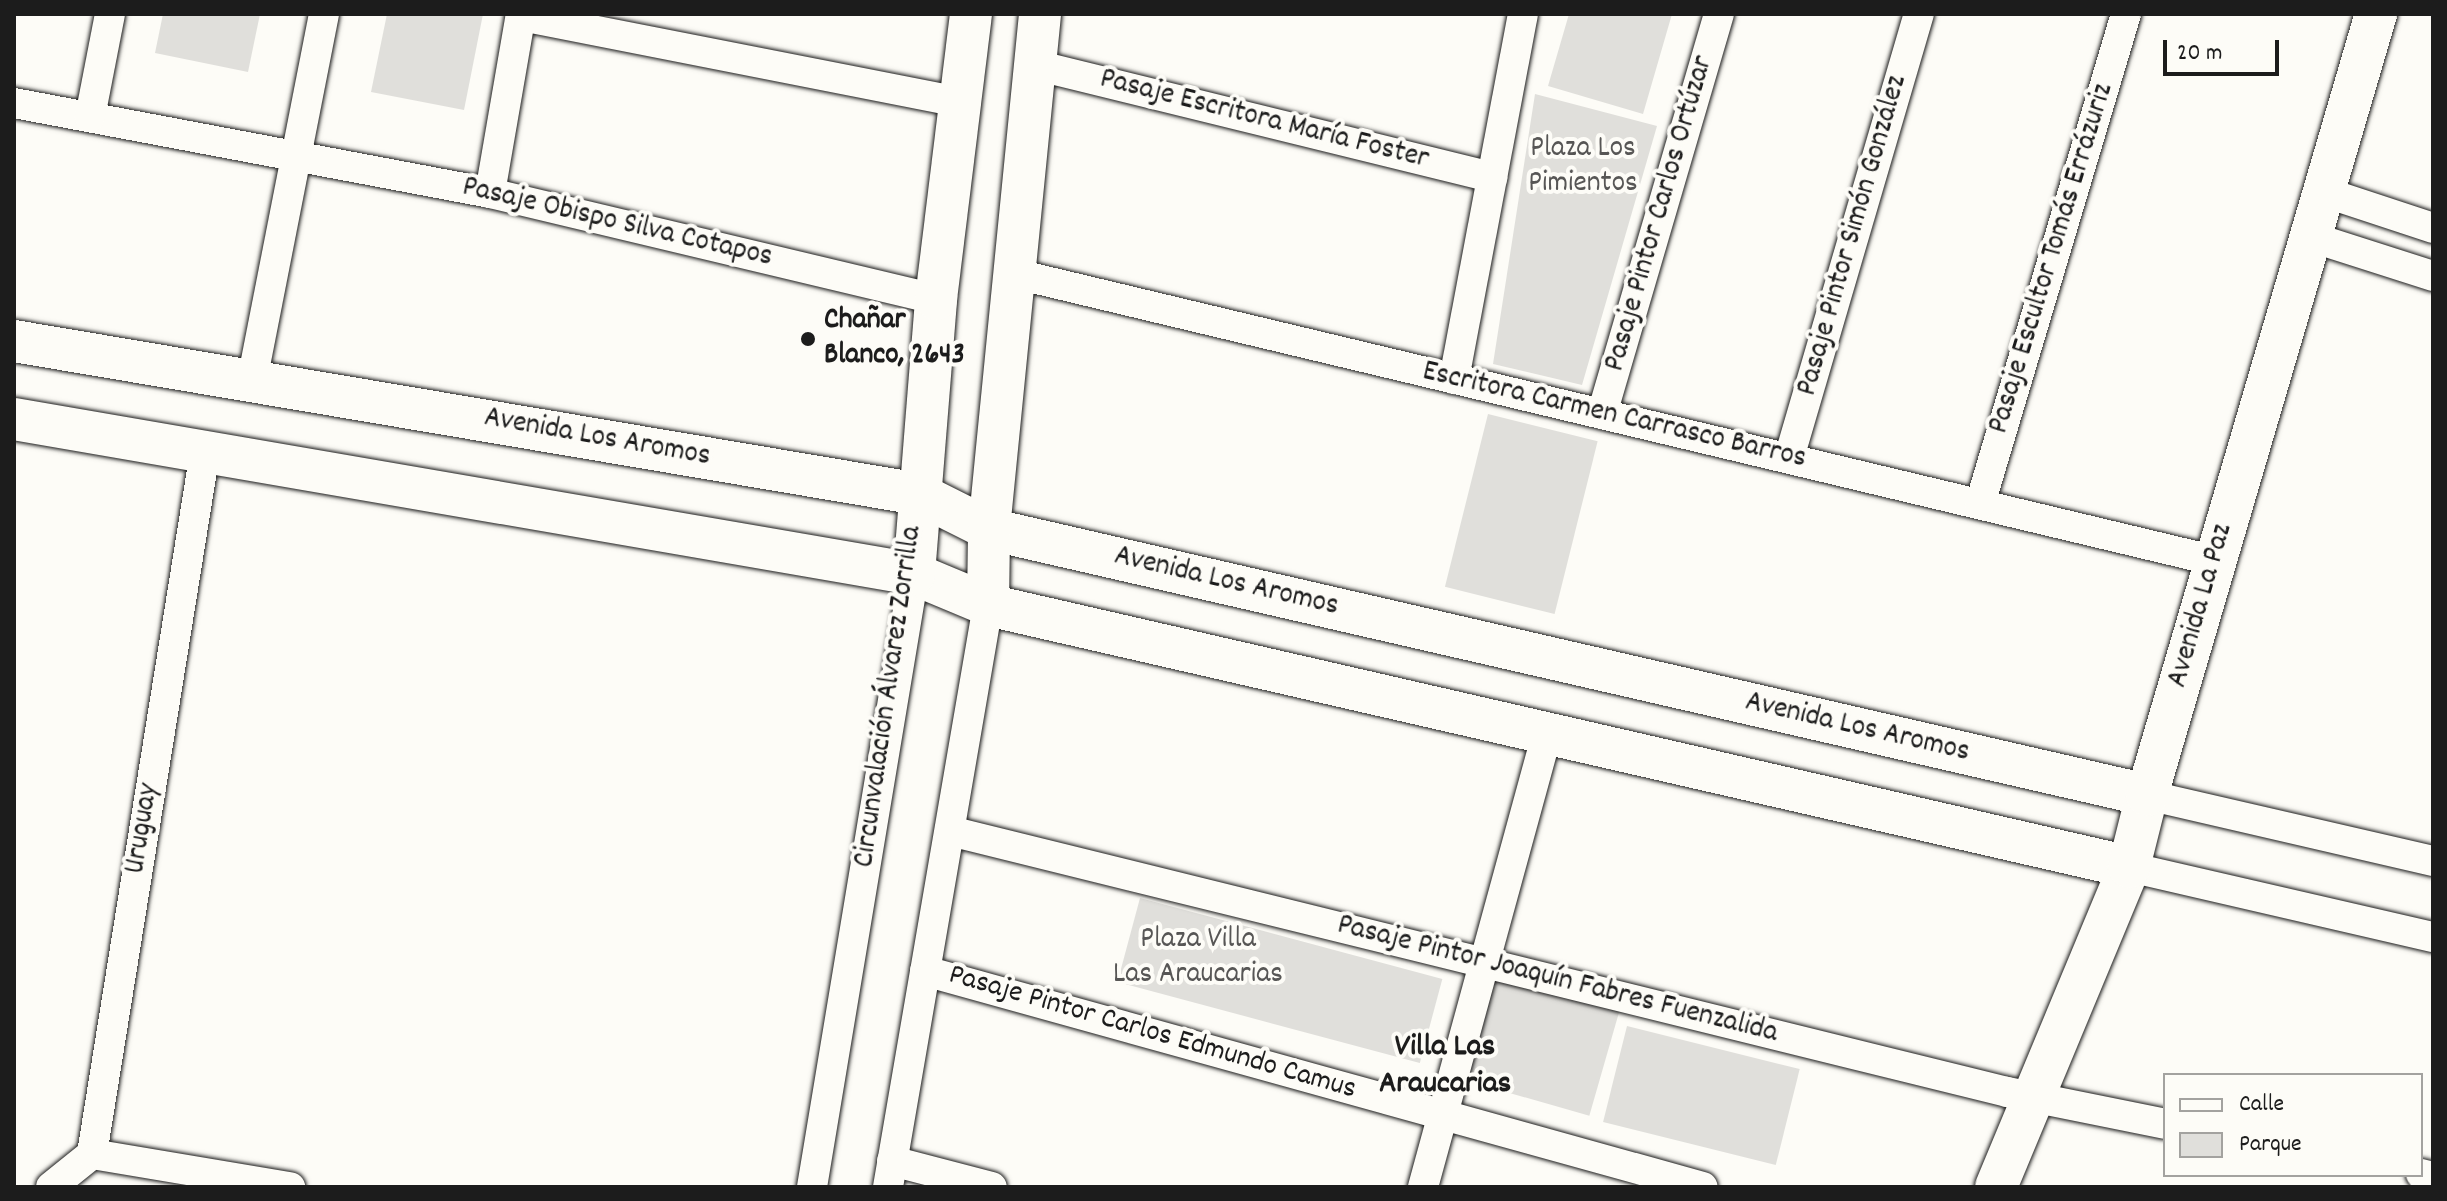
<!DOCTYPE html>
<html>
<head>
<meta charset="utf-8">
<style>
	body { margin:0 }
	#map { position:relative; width:2447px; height:1201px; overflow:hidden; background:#fdfcf7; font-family:Dekko,sans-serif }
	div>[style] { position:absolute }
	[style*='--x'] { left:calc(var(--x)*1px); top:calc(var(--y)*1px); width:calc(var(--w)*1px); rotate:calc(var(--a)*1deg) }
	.green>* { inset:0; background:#e0dfdb; transform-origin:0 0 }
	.roads { filter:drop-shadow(0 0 2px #1c1c1c) drop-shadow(0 0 2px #1c1c1c) }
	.street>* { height:30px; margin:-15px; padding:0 15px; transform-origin:15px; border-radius:15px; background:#fdfcf7 }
	.secondary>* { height:42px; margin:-21px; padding:0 21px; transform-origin:21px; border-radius:21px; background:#fdfcf7 }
	.dots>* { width:22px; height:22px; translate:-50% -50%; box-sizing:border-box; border:4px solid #fdfcf7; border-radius:50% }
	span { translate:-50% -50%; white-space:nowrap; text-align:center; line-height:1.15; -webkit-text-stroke:8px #fdfcf7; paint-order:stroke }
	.street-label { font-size:30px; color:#1c1c1c }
	.park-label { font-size:30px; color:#575655 }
	.poi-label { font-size:30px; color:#1c1c1c; font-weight:700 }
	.left { translate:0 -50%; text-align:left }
	.neighbourhood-label { font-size:32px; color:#1c1c1c; font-weight:700 }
	.frame { position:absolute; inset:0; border:16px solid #1c1c1c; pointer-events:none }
	.legend { position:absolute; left:2163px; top:1073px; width:260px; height:104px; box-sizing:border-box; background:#fdfcf7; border:2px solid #a3a29f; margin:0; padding:10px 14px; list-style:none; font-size:24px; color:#1c1c1c }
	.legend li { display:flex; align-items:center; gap:16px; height:40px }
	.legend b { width:40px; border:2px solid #a3a29f }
	.scale { position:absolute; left:2163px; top:40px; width:116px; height:36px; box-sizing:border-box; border:4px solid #1c1c1c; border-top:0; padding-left:10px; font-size:24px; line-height:28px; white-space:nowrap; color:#1c1c1c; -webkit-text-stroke:6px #fdfcf7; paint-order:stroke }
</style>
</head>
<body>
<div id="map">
	<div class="green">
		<i style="clip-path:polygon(163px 14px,260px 14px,248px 72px,155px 53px)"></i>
		<i style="clip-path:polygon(387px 14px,483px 14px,464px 110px,371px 92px)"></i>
		<i style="clip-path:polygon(1569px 14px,1672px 14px,1643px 114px,1548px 86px)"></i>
		<i style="clip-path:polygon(1535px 94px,1657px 126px,1582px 385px,1493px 364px)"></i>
		<i style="left:1488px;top:414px;width:113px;height:178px;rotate:14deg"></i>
		<i style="left:1140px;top:898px;width:313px;height:87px;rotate:15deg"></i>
		<i style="left:1494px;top:973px;width:131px;height:111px;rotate:16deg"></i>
		<i style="left:1627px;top:1026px;width:178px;height:99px;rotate:14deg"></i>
	</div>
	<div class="roads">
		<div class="street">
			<i style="--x:521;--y:16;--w:447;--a:11.1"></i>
			<i style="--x:1035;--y:65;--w:471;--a:13.8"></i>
			<i style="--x:14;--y:103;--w:484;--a:10.7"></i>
			<i style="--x:490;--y:193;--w:458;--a:13.4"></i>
			<i style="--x:90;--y:117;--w:105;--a:-79"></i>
			<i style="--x:2324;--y:192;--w:115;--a:18.3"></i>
			<i style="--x:490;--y:193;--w:182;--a:-80.2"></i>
			<i style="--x:2311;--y:237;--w:128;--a:17.7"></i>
			<i style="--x:1012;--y:273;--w:1238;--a:13.45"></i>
			<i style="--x:1454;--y:379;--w:371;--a:-79.3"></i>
			<i style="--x:252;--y:381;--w:374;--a:-78.9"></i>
			<i style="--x:1602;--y:414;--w:417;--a:-73.7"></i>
			<i style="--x:1789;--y:458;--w:463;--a:-73.7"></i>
			<i style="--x:1980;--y:504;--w:511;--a:-73.41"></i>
			<i style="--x:2147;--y:795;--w:294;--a:13"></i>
			<i style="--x:950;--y:831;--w:1089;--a:13.87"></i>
			<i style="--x:2007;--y:1092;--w:161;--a:11.4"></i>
			<i style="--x:2129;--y:867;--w:312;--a:13"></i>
			<i style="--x:925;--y:971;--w:807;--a:15.52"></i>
			<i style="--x:92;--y:1154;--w:201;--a:9.5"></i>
			<i style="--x:892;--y:1161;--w:103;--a:14.6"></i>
			<i style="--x:2421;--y:1174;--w:12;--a:14"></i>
			<i style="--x:51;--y:1187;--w:53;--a:-38.8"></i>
			<i style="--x:92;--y:1154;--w:711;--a:-80.86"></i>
			<i style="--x:812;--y:1187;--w:621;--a:-80.55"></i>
			<i style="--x:888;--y:1187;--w:591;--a:-80.25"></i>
			<i style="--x:1423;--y:1187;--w:471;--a:-74.7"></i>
		</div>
		<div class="secondary">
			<i style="--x:14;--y:341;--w:918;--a:9.6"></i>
			<i style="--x:919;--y:494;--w:78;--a:26.6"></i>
			<i style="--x:989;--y:529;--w:1188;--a:12.94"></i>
			<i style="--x:14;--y:419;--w:913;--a:9.77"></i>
			<i style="--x:914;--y:574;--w:80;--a:22.7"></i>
			<i style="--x:988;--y:605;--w:1171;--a:12.93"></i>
			<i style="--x:914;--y:574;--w:276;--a:-85.4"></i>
			<i style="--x:936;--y:299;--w:287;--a:-83"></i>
			<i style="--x:988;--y:605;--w:76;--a:-89.2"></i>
			<i style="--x:989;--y:529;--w:518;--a:-84.34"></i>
			<i style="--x:1996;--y:1187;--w:347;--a:-67.4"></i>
			<i style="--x:2129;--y:867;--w:74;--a:-76"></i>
			<i style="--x:2147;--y:795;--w:814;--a:-73.66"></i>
		</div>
	</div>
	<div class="dots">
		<i style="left:808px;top:339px;background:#1c1c1c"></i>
	</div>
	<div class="street-label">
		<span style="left:1264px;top:121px;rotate:14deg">Pasaje Escritora María Foster</span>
		<span style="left:1661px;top:214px;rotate:-74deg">Pasaje Pintor Carlos Ortúzar</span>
		<span style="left:617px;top:224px;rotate:13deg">Pasaje Obispo Silva Cotapos</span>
		<span style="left:1854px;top:236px;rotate:-74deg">Pasaje Pintor Simón González</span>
		<span style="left:2053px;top:259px;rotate:-73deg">Pasaje Escultor Tomás Errázuriz</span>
		<span style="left:1614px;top:417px;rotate:13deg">Escritora Carmen Carrasco Barros</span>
		<span style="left:597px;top:439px;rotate:10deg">Avenida Los Aromos</span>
		<span style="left:1226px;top:583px;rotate:13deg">Avenida Los Aromos</span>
		<span style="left:2202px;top:606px;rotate:-74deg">Avenida La Paz</span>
		<span style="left:890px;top:697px;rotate:-82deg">Circunvalación Álvarez Zorrilla</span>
		<span style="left:1857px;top:729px;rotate:13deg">Avenida Los Aromos</span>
		<span style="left:144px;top:829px;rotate:-81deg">Uruguay</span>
		<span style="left:1557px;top:981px;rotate:14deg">Pasaje Pintor Joaquín Fabres Fuenzalida</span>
		<span style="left:1152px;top:1034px;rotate:16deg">Pasaje Pintor Carlos Edmundo Camus</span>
	</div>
	<div class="park-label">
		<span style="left:1583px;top:167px">Plaza Los<br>Pimientos</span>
		<span style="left:1198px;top:958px">Plaza Villa<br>Las Araucarias</span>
	</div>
	<div class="poi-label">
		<span class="left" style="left:824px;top:339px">Chañar<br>Blanco, 2643</span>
	</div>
	<div class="neighbourhood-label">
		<span style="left:1445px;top:1067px">Villa Las<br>Araucarias</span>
	</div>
	<div class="frame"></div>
	<ul class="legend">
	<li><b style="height:10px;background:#fdfcf7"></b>Calle</li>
	<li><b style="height:22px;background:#e0dfdb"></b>Parque</li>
	</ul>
	<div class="scale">20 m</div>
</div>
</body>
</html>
